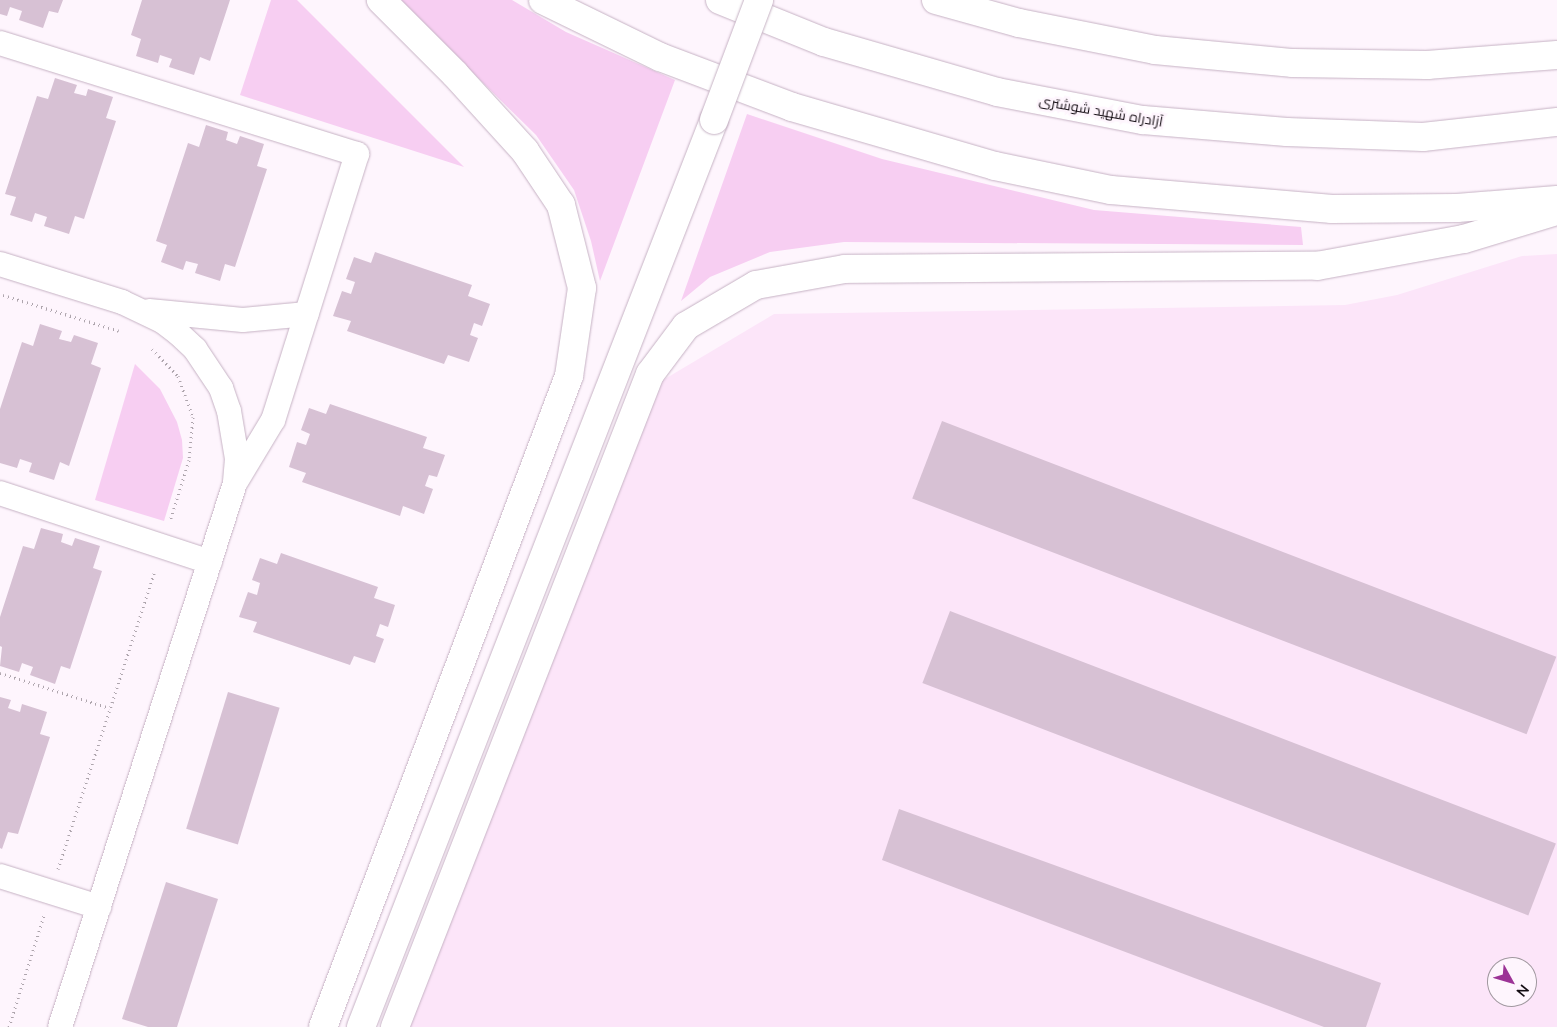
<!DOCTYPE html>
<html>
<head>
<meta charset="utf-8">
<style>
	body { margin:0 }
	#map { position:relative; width:1557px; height:1027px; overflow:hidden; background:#fef5fd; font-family:Mulish,Cairo,sans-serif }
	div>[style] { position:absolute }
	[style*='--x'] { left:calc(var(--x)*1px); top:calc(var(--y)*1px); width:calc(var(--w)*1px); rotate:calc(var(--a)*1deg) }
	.built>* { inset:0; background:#fce5f9 }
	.green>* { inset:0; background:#f7cef2 }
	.building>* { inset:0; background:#d7c1d4; transform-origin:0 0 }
	.path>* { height:3px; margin-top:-1.5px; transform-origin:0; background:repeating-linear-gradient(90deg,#aea5ad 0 1px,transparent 0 5px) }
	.roads { filter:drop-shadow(0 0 1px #c6b2c4) drop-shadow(0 0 1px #c6b2c4) }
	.minor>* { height:24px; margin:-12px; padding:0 12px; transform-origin:12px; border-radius:12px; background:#fff }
	.tertiary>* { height:28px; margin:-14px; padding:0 14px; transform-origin:14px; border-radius:14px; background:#fff }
	.trunk>* { height:28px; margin:-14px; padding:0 14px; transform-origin:14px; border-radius:14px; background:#fff }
	.motorway>* { height:28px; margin:-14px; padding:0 14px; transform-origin:14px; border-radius:14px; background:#fff }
	.bridges { filter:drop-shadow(0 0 1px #c6b2c4) drop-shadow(0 0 1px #c6b2c4) }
	.tertiary-bridge>* { height:28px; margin:-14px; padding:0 14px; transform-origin:14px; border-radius:14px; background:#fff }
	span { translate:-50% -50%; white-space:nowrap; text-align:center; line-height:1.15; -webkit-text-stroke:5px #fef5fd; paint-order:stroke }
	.street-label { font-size:14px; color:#140d13 }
	.north { position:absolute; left:1487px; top:957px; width:50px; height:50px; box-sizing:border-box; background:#fef5fd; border:1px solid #a0989f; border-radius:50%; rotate:129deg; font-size:14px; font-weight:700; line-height:20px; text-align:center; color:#140d13 }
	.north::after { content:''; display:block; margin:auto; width:18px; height:22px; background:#9c3396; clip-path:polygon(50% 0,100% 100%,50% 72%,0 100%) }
</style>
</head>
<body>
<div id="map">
	<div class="built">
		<i style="clip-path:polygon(evenodd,1557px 254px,1557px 1027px,402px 1027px,648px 389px,774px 314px,1345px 305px,1397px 295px,1522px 256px,1557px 254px,1497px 967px,1527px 967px,1527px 997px,1497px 997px,1497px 967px)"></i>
	</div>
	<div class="green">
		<i style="clip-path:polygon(271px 0,297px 0,464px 167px,240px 95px)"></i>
		<i style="clip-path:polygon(399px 0,512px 0,566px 32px,675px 80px,600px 281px,591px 241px,574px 190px,536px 135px)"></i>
		<i style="clip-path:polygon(747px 114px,882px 159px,1094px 210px,1301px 227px,1303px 245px,844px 242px,770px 252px,710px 277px,681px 301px)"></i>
		<i style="clip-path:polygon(135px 364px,160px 389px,177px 422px,182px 440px,183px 458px,164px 521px,95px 500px)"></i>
	</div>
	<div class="building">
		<i style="clip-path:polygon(0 0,63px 0,58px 13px,49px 11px,43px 28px,19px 20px,22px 11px,10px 7px,7px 16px,0 14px)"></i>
		<i style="clip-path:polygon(142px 0,230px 0,210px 61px,200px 57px,194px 75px,169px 67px,172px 59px,160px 55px,158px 63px,136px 56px,141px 39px,131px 35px)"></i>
		<i style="clip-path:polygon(55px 78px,77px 85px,74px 93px,86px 96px,88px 89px,113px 97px,106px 118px,116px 121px,84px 219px,75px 216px,69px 234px,44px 226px,47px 217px,35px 213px,32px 222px,10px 215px,16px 197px,5px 194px,37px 96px,48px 99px)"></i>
		<i style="clip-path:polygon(206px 125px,228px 132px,226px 140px,237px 144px,240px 136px,264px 144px,257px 166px,267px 169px,235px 267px,225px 264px,220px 281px,195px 273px,198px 264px,186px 261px,183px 270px,161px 262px,167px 245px,156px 241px,188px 143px,199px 147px)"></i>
		<i style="clip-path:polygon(375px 252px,472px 285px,468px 296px,490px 304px,482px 326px,474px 323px,470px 335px,478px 338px,469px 362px,448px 355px,444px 364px,347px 331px,351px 321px,333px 316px,342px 291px,351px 294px,355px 282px,346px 279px,354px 257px,371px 263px)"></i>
		<i style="clip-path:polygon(40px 324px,62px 331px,59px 339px,71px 342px,74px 335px,98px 343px,91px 364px,101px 368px,69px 466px,60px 462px,54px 480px,29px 472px,32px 463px,20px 459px,17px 468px,0 463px,0 409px,22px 342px,33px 346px)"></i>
		<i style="clip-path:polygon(330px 404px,427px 437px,423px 448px,445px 455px,437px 477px,429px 475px,425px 486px,433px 489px,424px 514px,403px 506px,400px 516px,302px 482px,306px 473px,289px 467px,297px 442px,306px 445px,310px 434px,301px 430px,309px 408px,326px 414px)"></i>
		<i style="left:942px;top:421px;width:658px;height:83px;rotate:21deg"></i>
		<i style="clip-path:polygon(41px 528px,63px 534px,61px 542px,72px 546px,75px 538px,100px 546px,93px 568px,102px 571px,70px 669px,61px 666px,55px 684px,30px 675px,33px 667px,22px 663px,19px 672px,0 666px,2px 647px,0 646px,0 617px,23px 546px,34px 549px)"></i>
		<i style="clip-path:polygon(281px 553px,378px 587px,374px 598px,395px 605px,388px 627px,380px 624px,376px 636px,384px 639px,375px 663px,354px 656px,350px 665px,253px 632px,257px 622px,239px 617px,248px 592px,257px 595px,260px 583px,252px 580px,260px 558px,277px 564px)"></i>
		<i style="left:950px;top:611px;width:649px;height:77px;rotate:21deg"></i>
		<i style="left:228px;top:692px;width:54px;height:143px;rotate:17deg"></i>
		<i style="clip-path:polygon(0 697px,11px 700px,8px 708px,20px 712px,22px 704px,47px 712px,40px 734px,50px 737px,18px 834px,8px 832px,2px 849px,0 848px)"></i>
		<i style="clip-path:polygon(899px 809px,1381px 983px,1366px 1027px,1324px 1027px,882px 860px)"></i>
		<i style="clip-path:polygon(166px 882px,218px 899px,177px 1027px,148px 1027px,122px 1019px)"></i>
	</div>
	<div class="path">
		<i style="--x:3;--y:295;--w:121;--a:17.2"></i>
		<i style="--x:152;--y:349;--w:37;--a:46"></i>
		<i style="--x:178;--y:376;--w:44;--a:69.9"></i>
		<i style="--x:193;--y:417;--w:43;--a:95.3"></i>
		<i style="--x:189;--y:460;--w:64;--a:107.3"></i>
		<i style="--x:0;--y:673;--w:115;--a:17.7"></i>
		<i style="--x:58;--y:869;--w:314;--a:-72"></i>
		<i style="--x:9;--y:1027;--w:117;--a:-72.6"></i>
	</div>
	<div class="roads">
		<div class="minor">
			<i style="--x:0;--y:43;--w:374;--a:17.3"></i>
			<i style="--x:357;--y:154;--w:279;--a:107.5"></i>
			<i style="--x:273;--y:420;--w:70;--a:121"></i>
			<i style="--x:0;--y:264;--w:128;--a:17.3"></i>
			<i style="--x:122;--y:302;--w:44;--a:25.4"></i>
			<i style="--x:162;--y:321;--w:21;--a:37"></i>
			<i style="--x:179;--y:334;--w:22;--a:43"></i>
			<i style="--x:195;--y:349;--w:47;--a:56.3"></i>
			<i style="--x:221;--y:388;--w:24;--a:71"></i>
			<i style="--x:229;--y:411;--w:49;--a:80.5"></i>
			<i style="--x:237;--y:459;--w:24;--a:95"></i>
			<i style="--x:235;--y:483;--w:571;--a:107.83"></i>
			<i style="--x:149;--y:311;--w:94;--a:5.5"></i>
			<i style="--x:243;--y:320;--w:64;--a:-5.4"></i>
			<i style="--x:0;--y:493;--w:221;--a:18.2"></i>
			<i style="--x:0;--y:876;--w:104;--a:17.4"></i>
		</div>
		<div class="tertiary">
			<i style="--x:323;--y:1027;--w:696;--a:-69.3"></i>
			<i style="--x:569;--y:376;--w:89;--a:-81.6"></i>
			<i style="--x:582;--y:288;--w:86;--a:-104.2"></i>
			<i style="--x:561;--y:205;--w:65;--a:-123.7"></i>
			<i style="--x:525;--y:151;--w:104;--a:-132.3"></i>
			<i style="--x:455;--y:74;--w:105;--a:-135"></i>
			<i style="--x:361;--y:1027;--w:973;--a:-68.73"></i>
			<i style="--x:395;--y:1027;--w:701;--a:-68.67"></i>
			<i style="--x:650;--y:374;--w:60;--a:-53.1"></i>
			<i style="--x:686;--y:326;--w:81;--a:-30.4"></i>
			<i style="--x:756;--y:285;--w:90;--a:-10.2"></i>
			<i style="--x:845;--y:269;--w:472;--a:-0.4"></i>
			<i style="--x:1317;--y:266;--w:149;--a:-10.4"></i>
			<i style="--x:1464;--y:239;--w:97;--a:-16.8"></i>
		</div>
		<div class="trunk">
			<i style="--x:543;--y:0;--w:130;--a:26"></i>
			<i style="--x:660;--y:57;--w:141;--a:20.7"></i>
			<i style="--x:792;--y:107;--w:211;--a:16.2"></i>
			<i style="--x:995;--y:166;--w:118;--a:11.7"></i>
			<i style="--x:1111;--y:190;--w:222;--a:4.9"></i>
			<i style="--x:1332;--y:209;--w:125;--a:-0.5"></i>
			<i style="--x:1457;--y:208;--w:100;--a:-4.6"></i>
		</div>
		<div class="motorway">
			<i style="--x:720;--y:0;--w:112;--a:22"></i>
			<i style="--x:824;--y:42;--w:180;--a:16.1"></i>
			<i style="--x:997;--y:92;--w:149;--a:10.9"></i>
			<i style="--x:1143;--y:120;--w:144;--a:4.8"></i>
			<i style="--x:1287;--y:132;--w:136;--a:2.1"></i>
			<i style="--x:1423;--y:137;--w:135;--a:-6.4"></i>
			<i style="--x:936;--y:0;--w:86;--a:15.5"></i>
			<i style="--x:1019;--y:23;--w:139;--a:11.2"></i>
			<i style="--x:1155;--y:50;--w:139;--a:5.4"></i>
			<i style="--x:1293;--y:63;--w:134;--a:0.9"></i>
			<i style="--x:1427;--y:65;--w:130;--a:-4.4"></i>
		</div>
	</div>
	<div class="bridges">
		<div class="tertiary-bridge">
			<i style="--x:714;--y:120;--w:128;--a:-69.4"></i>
		</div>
	</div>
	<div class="street-label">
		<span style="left:1101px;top:111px;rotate:10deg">آزادراه شهید شوشتری</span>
	</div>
	<div class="north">N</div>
</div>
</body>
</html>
